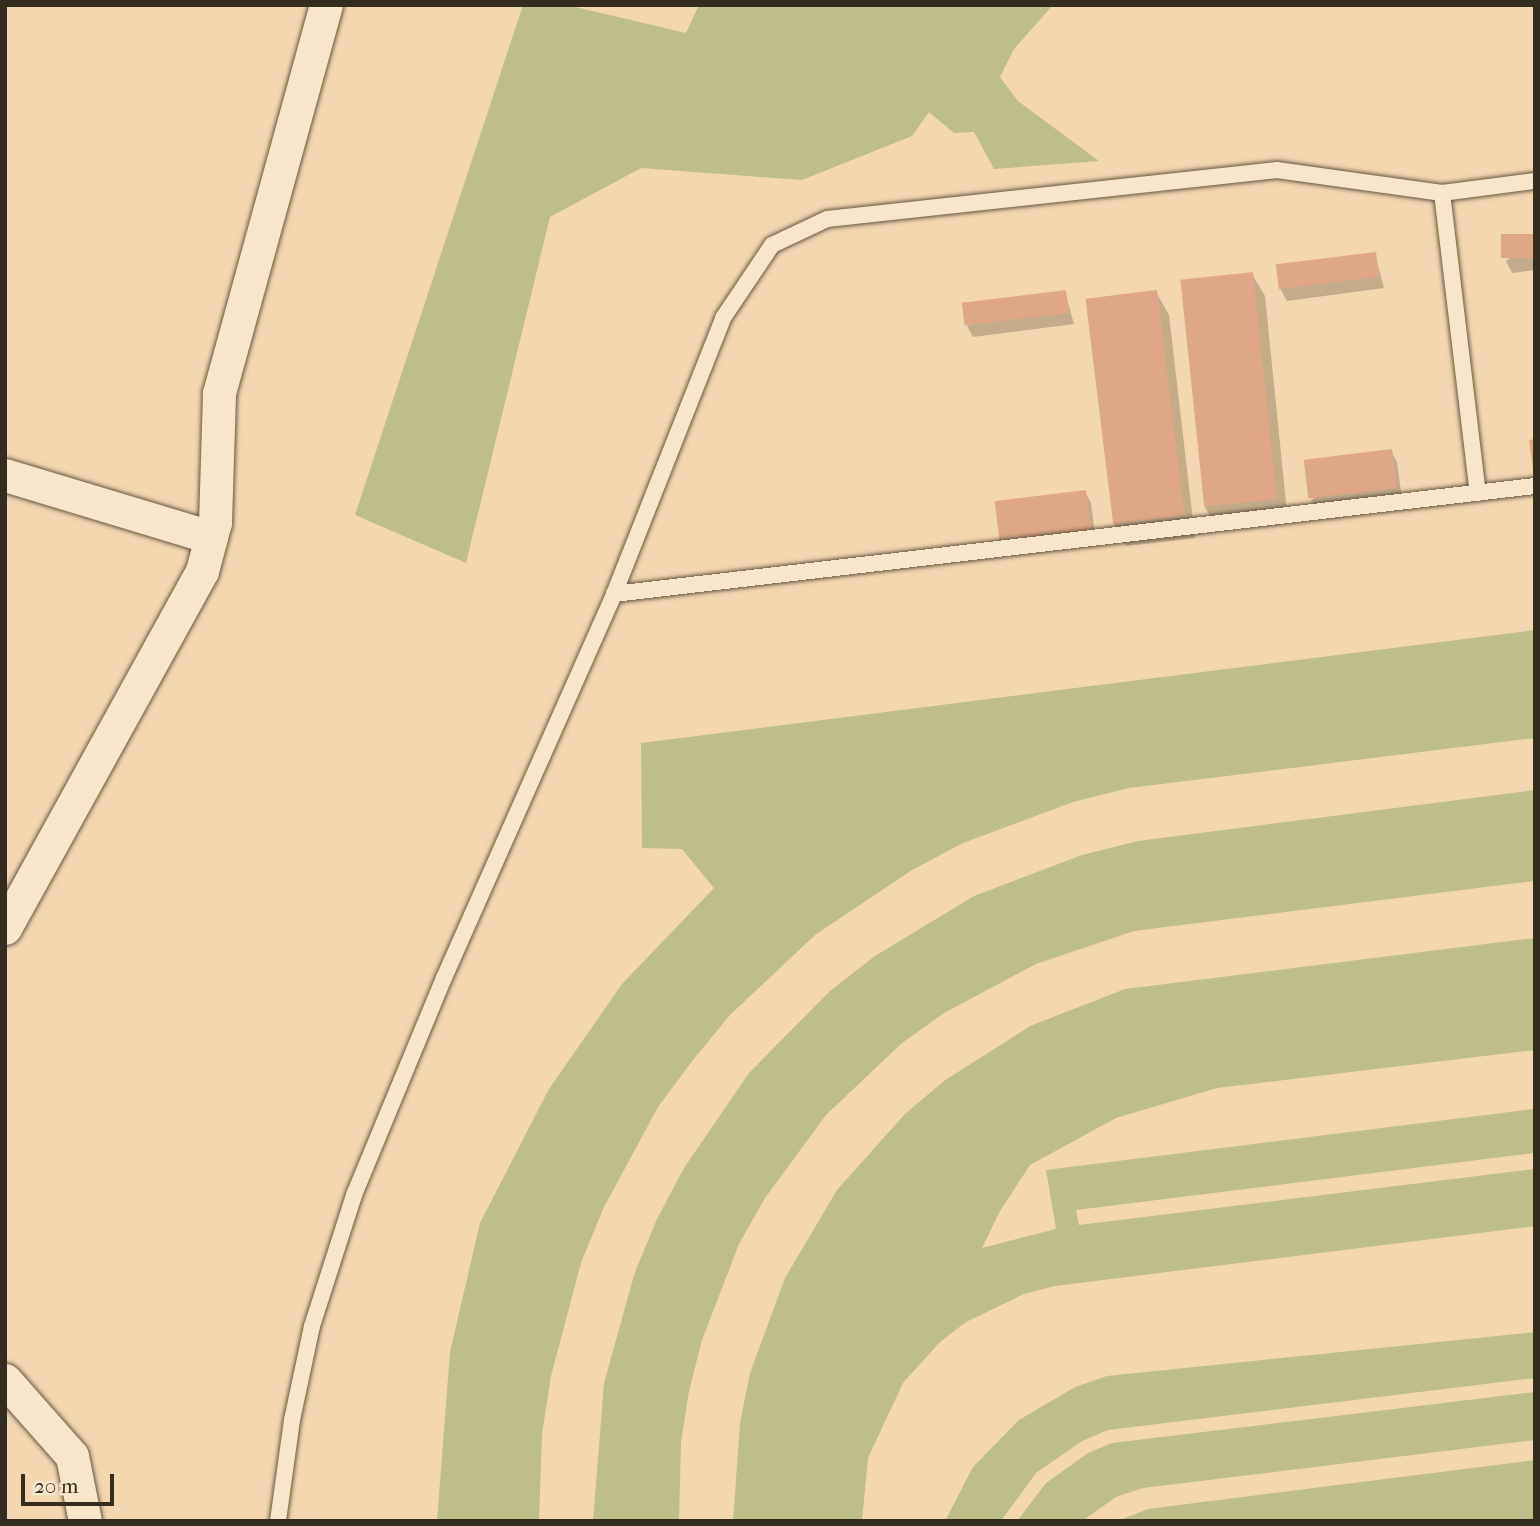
<!DOCTYPE html>
<html>
<head>
<meta charset="utf-8">
<style>
	body { margin:0 }
	#map { position:relative; width:1540px; height:1526px; overflow:hidden; background:#f3d7b1; font-family:"IM FELL French Canon",serif }
	div>[style] { position:absolute }
	[style*='--x'] { left:calc(var(--x)*1px); top:calc(var(--y)*1px); width:calc(var(--w)*1px); rotate:calc(var(--a)*1deg) }
	.green>* { inset:0; background:#bdbe8a }
	.shadow>* { inset:0; background:#0003 }
	.building>* { inset:0; background:#dfa787; transform-origin:0 0 }
	.roads { filter:drop-shadow(0 0 2px #645744) drop-shadow(0 0 2px #645744) }
	.lane>* { height:16px; margin:-8px; padding:0 8px; transform-origin:8px; border-radius:8px; background:#f7e5cc }
	.street>* { height:33px; margin:-16.5px; padding:0 16.5px; transform-origin:16.5px; border-radius:16.5px; background:#f7e5cc }
	span { translate:-50% -50%; white-space:nowrap; text-align:center; line-height:1.15; -webkit-text-stroke:5px #f7e5cc; paint-order:stroke }
	.frame { position:absolute; inset:0; border:7px solid #352c20; pointer-events:none }
	.scale { position:absolute; left:21px; top:1474px; width:93px; height:32px; box-sizing:border-box; border:4px solid #352c20; border-top:0; padding-left:9px; font-size:21px; line-height:24px; white-space:nowrap; color:#352c20; -webkit-text-stroke:5px #f7e5cc; paint-order:stroke }
</style>
</head>
<body>
<div id="map">
	<div class="green">
		<i style="clip-path:polygon(523px 5px,567px 5px,686px 33px,699px 5px,1053px 5px,1014px 49px,1000px 77px,1018px 101px,1099px 161px,994px 169px,974px 132px,954px 133px,929px 112px,912px 136px,802px 180px,641px 168px,550px 217px,466px 563px,355px 515px)"></i>
		<i style="clip-path:polygon(1535px 630px,1535px 738px,1129px 788px,1073px 802px,963px 843px,912px 870px,815px 935px,730px 1015px,693px 1060px,658px 1107px,603px 1209px,581px 1263px,551px 1376px,542px 1434px,539px 1521px,437px 1521px,450px 1352px,480px 1223px,549px 1089px,622px 984px,714px 888px,682px 849px,642px 848px,641px 743px)"></i>
		<i style="clip-path:polygon(1535px 790px,1535px 881px,1134px 931px,1036px 964px,944px 1013px,902px 1043px,826px 1115px,765px 1198px,739px 1244px,702px 1340px,689px 1391px,681px 1442px,679px 1521px,593px 1521px,604px 1383px,635px 1272px,657px 1219px,684px 1168px,749px 1073px,830px 991px,875px 956px,974px 896px,1082px 855px,1138px 841px)"></i>
		<i style="clip-path:polygon(1535px 938px,1535px 1050px,1217px 1088px,1116px 1118px,1030px 1165px,1000px 1211px,982px 1248px,1056px 1229px,1046px 1170px,1535px 1109px,1535px 1153px,1076px 1210px,1079px 1225px,1535px 1169px,1535px 1226px,1055px 1286px,1024px 1294px,966px 1322px,940px 1342px,903px 1383px,868px 1458px,862px 1521px,733px 1521px,740px 1423px,750px 1373px,785px 1278px,837px 1190px,905px 1114px,944px 1081px,1030px 1026px,1125px 989px)"></i>
		<i style="clip-path:polygon(1535px 1332px,1535px 1378px,1108px 1430px,1082px 1441px,1036px 1473px,1001px 1521px,945px 1521px,973px 1467px,1019px 1420px,1075px 1387px,1107px 1376px)"></i>
		<i style="clip-path:polygon(1535px 1392px,1535px 1440px,1143px 1488px,1116px 1497px,1082px 1521px,1017px 1521px,1046px 1483px,1088px 1453px,1112px 1443px)"></i>
		<i style="clip-path:polygon(1535px 1460px,1535px 1521px,1118px 1521px,1148px 1509px)"></i>
	</div>
	<div class="shadow">
		<i style="clip-path:polygon(1535px 236px,1535px 270px,1512px 273px,1506px 261px)"></i>
		<i style="clip-path:polygon(1375px 254px,1384px 288px,1287px 301px,1281px 290px,1278px 267px)"></i>
		<i style="clip-path:polygon(1252px 274px,1265px 296px,1288px 522px,1218px 530px,1205px 507px,1182px 281px)"></i>
		<i style="clip-path:polygon(1065px 292px,1074px 324px,973px 337px,967px 326px)"></i>
		<i style="clip-path:polygon(1156px 292px,1169px 315px,1195px 538px,1126px 546px,1113px 523px)"></i>
		<i style="clip-path:polygon(1391px 451px,1397px 462px,1402px 499px,1317px 511px,1311px 500px)"></i>
		<i style="clip-path:polygon(1085px 492px,1091px 503px,1096px 542px,1007px 553px)"></i>
	</div>
	<div class="building">
		<i style="left:1535px;top:234px;width:24px;height:34px;rotate:90deg"></i>
		<i style="left:1376px;top:252px;width:25px;height:101px;rotate:83deg"></i>
		<i style="left:1253px;top:272px;width:228px;height:73px;rotate:84deg"></i>
		<i style="left:1066px;top:290px;width:23px;height:105px;rotate:83deg"></i>
		<i style="left:1157px;top:290px;width:227px;height:72px;rotate:83deg"></i>
		<i style="clip-path:polygon(1535px 439px,1535px 469px,1533px 469px,1529px 440px)"></i>
		<i style="left:1392px;top:449px;width:39px;height:89px;rotate:83deg"></i>
		<i style="left:1086px;top:490px;width:41px;height:92px;rotate:83deg"></i>
	</div>
	<div class="roads">
		<div class="lane">
			<i style="--x:1442;--y:193;--w:302;--a:83.2"></i>
			<i style="--x:614;--y:594;--w:927;--a:-6.69"></i>
			<i style="--x:278;--y:1521;--w:102;--a:-82.1"></i>
			<i style="--x:292;--y:1420;--w:96;--a:-78"></i>
			<i style="--x:312;--y:1326;--w:138;--a:-72.2"></i>
			<i style="--x:354;--y:1195;--w:235;--a:-67.5"></i>
			<i style="--x:444;--y:978;--w:420;--a:-66.1"></i>
			<i style="--x:614;--y:594;--w:297;--a:-68.4"></i>
			<i style="--x:723;--y:318;--w:88;--a:-56.1"></i>
			<i style="--x:772;--y:245;--w:61;--a:-25.3"></i>
			<i style="--x:827;--y:219;--w:453;--a:-6.2"></i>
			<i style="--x:1277;--y:170;--w:167;--a:7.9"></i>
			<i style="--x:1442;--y:193;--w:94;--a:-7.4"></i>
		</div>
		<div class="street">
			<i style="--x:5;--y:475;--w:215;--a:16.8"></i>
			<i style="--x:5;--y:928;--w:408;--a:-61.1"></i>
			<i style="--x:202;--y:571;--w:51;--a:-75.1"></i>
			<i style="--x:215;--y:522;--w:129;--a:-88.2"></i>
			<i style="--x:219;--y:393;--w:402;--a:-74.6"></i>
			<i style="--x:5;--y:1380;--w:101;--a:48.6"></i>
			<i style="--x:72;--y:1456;--w:66;--a:78.7"></i>
		</div>
	</div>
	<div class="frame"></div>
	<div class="scale">20 m</div>
</div>
</body>
</html>
